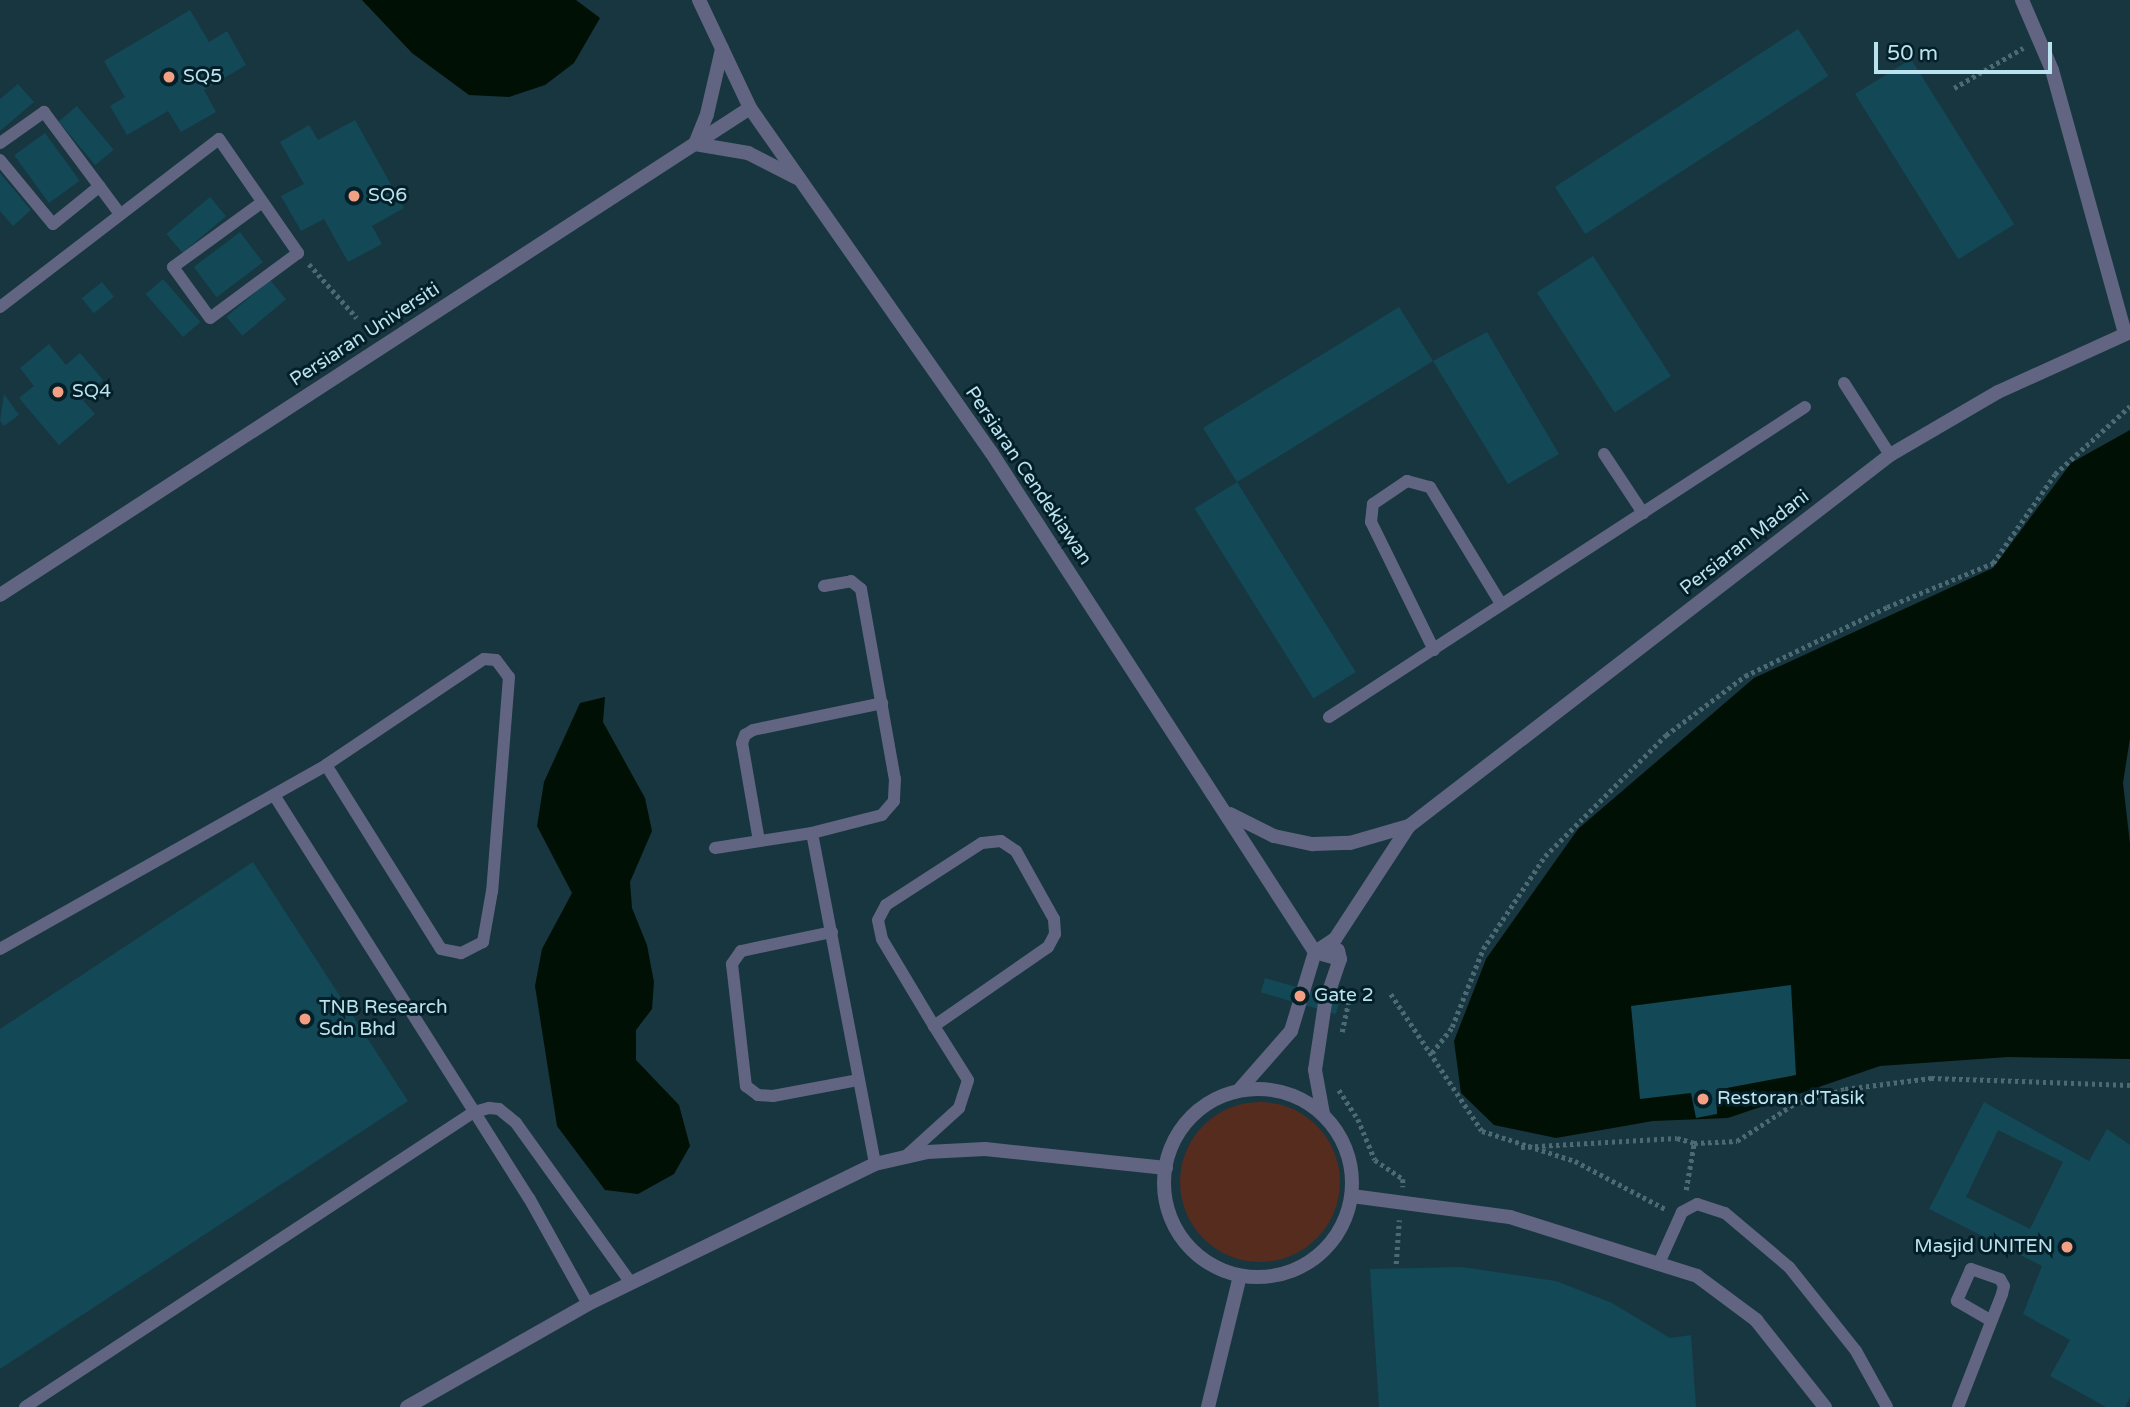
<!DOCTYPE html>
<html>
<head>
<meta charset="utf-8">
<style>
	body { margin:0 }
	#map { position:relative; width:2130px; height:1407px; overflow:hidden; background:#0e2931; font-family:"Varela Round",sans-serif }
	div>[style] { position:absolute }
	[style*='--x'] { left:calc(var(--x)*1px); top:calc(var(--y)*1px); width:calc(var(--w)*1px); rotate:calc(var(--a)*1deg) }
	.built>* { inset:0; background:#173640; transform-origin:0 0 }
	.green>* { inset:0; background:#552c1e }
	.round { border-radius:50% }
	.water>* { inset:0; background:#001005 }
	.building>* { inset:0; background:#134856; transform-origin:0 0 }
	.path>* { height:4.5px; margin-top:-2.25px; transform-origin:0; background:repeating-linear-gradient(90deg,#4b6a74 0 3.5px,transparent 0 7px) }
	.service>* { height:12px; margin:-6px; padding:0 6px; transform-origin:6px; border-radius:6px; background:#626581 }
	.minor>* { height:14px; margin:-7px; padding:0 7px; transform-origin:7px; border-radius:7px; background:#626581 }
	.minor>.ring { margin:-7px; padding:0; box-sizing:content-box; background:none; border:14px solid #626581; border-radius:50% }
	.tertiary>* { height:14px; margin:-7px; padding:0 7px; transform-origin:7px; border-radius:7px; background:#626581 }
	.dots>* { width:19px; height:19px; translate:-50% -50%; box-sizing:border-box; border:4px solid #041f27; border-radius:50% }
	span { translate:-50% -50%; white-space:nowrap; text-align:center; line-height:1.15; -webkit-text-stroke:6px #041f27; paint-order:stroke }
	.poi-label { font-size:19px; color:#bae2ef }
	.left { translate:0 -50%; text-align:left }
	.right { translate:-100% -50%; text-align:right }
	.street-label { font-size:19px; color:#bae2ef }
	.scale { position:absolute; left:1874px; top:42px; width:178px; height:32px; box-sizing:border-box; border:4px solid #bae2ef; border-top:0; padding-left:9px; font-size:21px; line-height:24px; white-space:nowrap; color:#bae2ef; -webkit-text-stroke:5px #041f27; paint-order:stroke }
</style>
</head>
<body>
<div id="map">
	<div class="built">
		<i style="left:0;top:0;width:2130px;height:1407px"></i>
	</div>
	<div class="green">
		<i class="round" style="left:1180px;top:1102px;width:160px;height:160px"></i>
	</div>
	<div class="water">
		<i style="clip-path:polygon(362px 0,576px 0,600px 18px,574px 63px,545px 85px,509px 97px,469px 95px,412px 53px)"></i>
		<i style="clip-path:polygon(2130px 430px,2130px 738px,2123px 783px,2130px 844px,2130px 1059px,2008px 1057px,1880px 1066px,1728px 1118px,1653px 1121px,1556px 1138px,1494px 1125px,1461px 1093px,1454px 1041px,1486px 959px,1578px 829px,1754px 678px,1993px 568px,2071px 463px)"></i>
		<i style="clip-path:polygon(605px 697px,603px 722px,645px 798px,652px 831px,630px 882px,632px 908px,647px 945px,654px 982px,652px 1009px,636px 1030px,636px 1060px,679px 1105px,690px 1146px,674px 1174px,638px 1194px,605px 1190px,557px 1126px,535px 986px,542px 949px,572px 893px,537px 826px,544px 782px,580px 703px)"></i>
	</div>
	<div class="building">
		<i style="clip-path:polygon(190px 10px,209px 42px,227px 31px,246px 65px,204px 90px,216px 112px,181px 132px,168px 111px,127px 135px,110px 106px,125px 97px,104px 61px)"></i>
		<i style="left:1798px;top:29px;width:56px;height:290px;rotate:57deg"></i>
		<i style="left:1911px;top:59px;width:195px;height:66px;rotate:58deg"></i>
		<i style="clip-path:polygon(18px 84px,34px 102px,0 131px,0 99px)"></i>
		<i style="left:77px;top:106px;width:57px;height:24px;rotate:50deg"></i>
		<i style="clip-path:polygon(355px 120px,404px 208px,372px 226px,382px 244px,348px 262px,324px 219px,301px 231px,281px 196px,304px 184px,280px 142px,309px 125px,318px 140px)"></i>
		<i style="left:45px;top:133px;width:59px;height:38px;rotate:54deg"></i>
		<i style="clip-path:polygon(0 173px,31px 210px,13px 226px,0 211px)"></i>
		<i style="left:210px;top:197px;width:25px;height:57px;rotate:50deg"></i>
		<i style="left:240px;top:232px;width:38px;height:58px;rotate:53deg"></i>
		<i style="left:1593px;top:256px;width:143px;height:67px;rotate:57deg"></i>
		<i style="left:163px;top:279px;width:57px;height:23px;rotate:49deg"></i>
		<i style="left:270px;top:280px;width:25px;height:57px;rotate:50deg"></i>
		<i style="left:102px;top:282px;width:19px;height:26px;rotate:51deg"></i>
		<i style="clip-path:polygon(1399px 307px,1433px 361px,1487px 332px,1559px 454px,1508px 484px,1433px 361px,1237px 482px,1203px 428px)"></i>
		<i style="clip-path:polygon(49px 344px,66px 365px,80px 353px,103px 380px,82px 399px,95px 414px,59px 445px,19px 398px,34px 386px,20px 368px)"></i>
		<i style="clip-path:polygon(4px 394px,19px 415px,4px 426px,0 421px)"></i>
		<i style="left:1237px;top:482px;width:224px;height:50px;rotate:58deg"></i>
		<i style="clip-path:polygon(253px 862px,408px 1101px,0 1369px,0 1029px)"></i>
		<i style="left:1265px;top:978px;width:78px;height:15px;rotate:16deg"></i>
		<i style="clip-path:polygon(1791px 985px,1796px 1075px,1716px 1090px,1717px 1114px,1696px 1118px,1691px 1093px,1640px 1099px,1631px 1006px)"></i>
		<i style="clip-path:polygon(evenodd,1984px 1102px,2089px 1161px,2107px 1129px,2130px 1145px,2130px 1397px,2125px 1407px,2106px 1407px,2050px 1376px,2070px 1340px,2023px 1314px,2042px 1266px,1929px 1209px,1984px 1102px,1998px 1130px,2063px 1162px,2030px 1229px,1966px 1197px,1998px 1130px)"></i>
		<i style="clip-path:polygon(1462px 1267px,1556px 1281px,1612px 1303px,1670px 1338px,1691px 1335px,1696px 1407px,1379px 1407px,1370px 1269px)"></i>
	</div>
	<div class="path">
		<i style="--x:1954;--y:88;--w:80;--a:-30.1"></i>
		<i style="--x:309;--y:264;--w:72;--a:48.4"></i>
		<i style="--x:1391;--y:994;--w:164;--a:56.4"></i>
		<i style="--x:1482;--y:1131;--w:98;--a:17.9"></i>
		<i style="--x:1575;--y:1161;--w:104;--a:28"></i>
		<i style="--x:1342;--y:1032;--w:34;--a:-78"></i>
		<i style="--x:1432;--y:1053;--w:33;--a:-52"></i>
		<i style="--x:1452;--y:1027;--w:84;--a:-68.3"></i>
		<i style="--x:1483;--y:949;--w:112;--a:-56.3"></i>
		<i style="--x:1545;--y:856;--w:171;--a:-45"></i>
		<i style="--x:1666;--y:735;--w:99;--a:-36.8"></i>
		<i style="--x:1745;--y:676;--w:158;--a:-25.9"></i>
		<i style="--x:1887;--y:607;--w:115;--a:-22.5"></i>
		<i style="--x:1993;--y:563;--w:108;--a:-55.1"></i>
		<i style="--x:2055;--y:474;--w:101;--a:-42.2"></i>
		<i style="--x:1339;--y:1090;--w:35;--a:57"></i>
		<i style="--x:1358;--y:1119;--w:44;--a:67.5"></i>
		<i style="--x:1375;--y:1160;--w:34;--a:34"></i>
		<i style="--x:1403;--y:1179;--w:8;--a:90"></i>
		<i style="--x:1521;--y:1147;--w:156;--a:-3.3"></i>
		<i style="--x:1677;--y:1138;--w:18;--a:16"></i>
		<i style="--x:1694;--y:1143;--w:43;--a:-2.7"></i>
		<i style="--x:1737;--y:1141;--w:68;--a:-33"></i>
		<i style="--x:1794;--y:1104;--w:53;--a:-16.4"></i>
		<i style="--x:1845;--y:1089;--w:87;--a:-7.3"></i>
		<i style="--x:1931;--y:1078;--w:199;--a:2"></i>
		<i style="--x:1686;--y:1190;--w:48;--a:-80.3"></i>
		<i style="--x:1396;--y:1264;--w:44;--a:-86.1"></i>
	</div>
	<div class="service">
		<i style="--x:0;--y:143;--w:54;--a:-35.2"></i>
		<i style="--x:44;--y:112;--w:127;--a:53.3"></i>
		<i style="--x:0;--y:160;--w:83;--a:50.4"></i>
		<i style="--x:53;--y:224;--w:60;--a:-39"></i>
		<i style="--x:0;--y:307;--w:276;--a:-37.5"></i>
		<i style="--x:219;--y:139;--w:139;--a:55.3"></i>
		<i style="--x:298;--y:253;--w:109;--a:143.5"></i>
		<i style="--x:210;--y:318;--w:63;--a:-126"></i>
		<i style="--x:173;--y:267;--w:109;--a:-36"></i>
		<i style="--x:1844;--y:383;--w:85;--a:57.4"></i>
		<i style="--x:1604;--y:454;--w:71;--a:56.5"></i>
		<i style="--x:824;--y:586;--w:27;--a:-10"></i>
		<i style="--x:851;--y:581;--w:13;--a:39"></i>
		<i style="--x:861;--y:589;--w:193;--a:79.9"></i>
		<i style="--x:895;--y:779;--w:22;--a:93"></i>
		<i style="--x:894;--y:801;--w:18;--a:131"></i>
		<i style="--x:882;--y:815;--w:72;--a:165.6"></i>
		<i style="--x:812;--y:833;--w:337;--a:79.2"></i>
		<i style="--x:1434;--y:650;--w:143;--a:-116.2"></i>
		<i style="--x:1371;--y:522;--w:18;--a:-84"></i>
		<i style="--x:1373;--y:504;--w:41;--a:-34.1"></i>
		<i style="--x:1407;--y:481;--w:24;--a:15"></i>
		<i style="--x:1430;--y:487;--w:135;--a:58.7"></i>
		<i style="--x:484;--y:659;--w:12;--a:5"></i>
		<i style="--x:496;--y:660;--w:21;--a:53"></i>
		<i style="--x:509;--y:677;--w:215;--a:94.5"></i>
		<i style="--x:492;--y:891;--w:52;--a:100"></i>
		<i style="--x:483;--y:942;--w:25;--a:153"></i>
		<i style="--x:461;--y:953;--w:20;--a:-169"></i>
		<i style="--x:441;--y:949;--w:217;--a:-122"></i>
		<i style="--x:326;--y:765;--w:190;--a:-33.9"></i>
		<i style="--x:1329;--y:717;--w:568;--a:-33.07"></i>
		<i style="--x:274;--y:795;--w:477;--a:57.7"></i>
		<i style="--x:529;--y:1198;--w:121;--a:60.9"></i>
		<i style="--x:759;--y:841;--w:99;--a:-99.8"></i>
		<i style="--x:742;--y:743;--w:9;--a:-69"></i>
		<i style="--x:745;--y:735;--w:9;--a:-32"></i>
		<i style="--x:753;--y:730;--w:132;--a:-11.8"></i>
		<i style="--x:715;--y:848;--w:98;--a:-8.8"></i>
		<i style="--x:832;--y:932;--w:93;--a:168.2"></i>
		<i style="--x:741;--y:951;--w:16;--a:125"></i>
		<i style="--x:732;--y:964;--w:123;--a:83.5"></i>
		<i style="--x:746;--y:1086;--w:15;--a:37"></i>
		<i style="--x:758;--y:1095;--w:15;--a:4"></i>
		<i style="--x:773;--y:1096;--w:86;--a:-10.7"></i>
		<i style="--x:0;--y:949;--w:374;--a:-29.4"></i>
		<i style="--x:905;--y:1157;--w:73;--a:-42.2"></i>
		<i style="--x:959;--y:1108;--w:29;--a:-72"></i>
		<i style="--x:968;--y:1080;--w:64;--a:-122.2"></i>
		<i style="--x:934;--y:1026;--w:101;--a:-120.9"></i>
		<i style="--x:882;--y:939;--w:19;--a:-102"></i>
		<i style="--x:878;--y:920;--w:17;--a:-62"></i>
		<i style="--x:886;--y:905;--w:114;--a:-32.9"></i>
		<i style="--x:982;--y:843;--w:19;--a:-6"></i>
		<i style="--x:1001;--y:841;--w:18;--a:34"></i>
		<i style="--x:1016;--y:851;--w:78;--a:60.8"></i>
		<i style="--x:1054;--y:919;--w:15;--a:86"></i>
		<i style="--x:1055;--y:934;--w:15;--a:118"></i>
		<i style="--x:1048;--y:947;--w:139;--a:145.3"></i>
		<i style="--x:1660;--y:1261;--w:54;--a:-65.8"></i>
		<i style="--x:1682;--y:1212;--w:17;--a:-28"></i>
		<i style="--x:1697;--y:1204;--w:29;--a:18"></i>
		<i style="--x:1725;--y:1213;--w:84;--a:40.2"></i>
		<i style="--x:1789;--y:1267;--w:107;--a:51.4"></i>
		<i style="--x:1856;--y:1351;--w:64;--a:61"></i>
		<i style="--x:25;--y:1407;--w:537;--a:-33.31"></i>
		<i style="--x:474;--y:1112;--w:16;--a:-15"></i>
		<i style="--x:489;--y:1108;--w:10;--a:6"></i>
		<i style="--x:499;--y:1109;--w:22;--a:39"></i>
		<i style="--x:516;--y:1123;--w:197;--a:54.3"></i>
		<i style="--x:1958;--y:1407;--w:121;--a:-68.7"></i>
		<i style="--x:2002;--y:1294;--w:8;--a:-76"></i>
		<i style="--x:2004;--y:1286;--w:8;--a:-120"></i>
		<i style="--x:2000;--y:1279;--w:31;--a:-161"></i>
		<i style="--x:1971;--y:1269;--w:35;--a:114"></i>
		<i style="--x:1957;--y:1301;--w:39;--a:30"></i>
	</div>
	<div class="minor">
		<i class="ring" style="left:1164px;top:1089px;width:174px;height:174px"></i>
		<i style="--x:1352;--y:1196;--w:159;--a:7.6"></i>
		<i style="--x:1510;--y:1217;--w:196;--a:17.5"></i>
		<i style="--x:1697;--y:1276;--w:74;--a:36.7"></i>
		<i style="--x:1756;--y:1320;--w:111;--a:51.6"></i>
		<i style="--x:407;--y:1407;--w:208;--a:-29.6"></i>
		<i style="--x:588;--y:1304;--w:319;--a:-26"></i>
		<i style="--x:875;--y:1164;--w:53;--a:-13"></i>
		<i style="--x:927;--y:1152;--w:58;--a:-3"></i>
		<i style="--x:985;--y:1149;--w:182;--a:6"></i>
		<i style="--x:1208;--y:1407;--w:135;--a:-76.3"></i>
	</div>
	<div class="tertiary">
		<i style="--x:699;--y:0;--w:119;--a:64.7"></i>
		<i style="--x:750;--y:108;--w:420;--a:55"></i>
		<i style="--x:991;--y:452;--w:596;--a:57.06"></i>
		<i style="--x:1315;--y:952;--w:26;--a:16"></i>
		<i style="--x:2022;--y:0;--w:76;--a:66.8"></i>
		<i style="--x:2052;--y:70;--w:273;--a:74.5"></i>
		<i style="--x:695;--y:144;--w:54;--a:9.6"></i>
		<i style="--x:748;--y:153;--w:55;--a:27"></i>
		<i style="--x:695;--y:144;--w:32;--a:-68"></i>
		<i style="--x:707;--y:114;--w:67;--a:-77"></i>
		<i style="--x:0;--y:595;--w:894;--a:-33"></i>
		<i style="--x:1230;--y:814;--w:49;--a:26.6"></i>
		<i style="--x:1274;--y:836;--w:40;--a:12"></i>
		<i style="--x:1313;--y:844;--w:37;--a:-2"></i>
		<i style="--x:1350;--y:843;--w:61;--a:-16.1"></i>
		<i style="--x:1240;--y:1089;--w:77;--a:-48.7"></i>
		<i style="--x:1291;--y:1031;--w:83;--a:-73.1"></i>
		<i style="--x:1315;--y:952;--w:24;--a:-33"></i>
		<i style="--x:1335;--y:939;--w:135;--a:-56.8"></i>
		<i style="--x:1409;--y:826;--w:607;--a:-37.64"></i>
		<i style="--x:1890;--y:455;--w:125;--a:-30.3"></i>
		<i style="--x:1998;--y:392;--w:145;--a:-24.4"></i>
		<i style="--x:1323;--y:1114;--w:45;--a:-100.3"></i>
		<i style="--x:1315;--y:1070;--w:68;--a:-81.5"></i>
		<i style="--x:1325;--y:1003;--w:46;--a:-71.2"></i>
		<i style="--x:1340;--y:959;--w:9;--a:-103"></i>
	</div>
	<div class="dots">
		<i style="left:169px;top:77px;background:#f39f83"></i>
		<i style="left:354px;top:196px;background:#f39f83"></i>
		<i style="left:58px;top:392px;background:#f39f83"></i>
		<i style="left:1300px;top:996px;background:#f39f83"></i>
		<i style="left:305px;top:1019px;background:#f39f83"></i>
		<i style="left:1703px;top:1099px;background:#f39f83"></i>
		<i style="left:2067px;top:1247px;background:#f39f83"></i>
	</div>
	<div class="poi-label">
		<span class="left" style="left:183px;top:77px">SQ5</span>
		<span class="left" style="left:368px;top:196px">SQ6</span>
		<span class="left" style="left:72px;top:392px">SQ4</span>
		<span class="left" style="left:1314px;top:996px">Gate 2</span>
		<span class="left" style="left:319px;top:1019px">TNB Research<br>Sdn Bhd</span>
		<span class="left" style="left:1717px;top:1099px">Restoran d'Tasik</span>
		<span class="right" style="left:2053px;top:1247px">Masjid UNITEN</span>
	</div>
	<div class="street-label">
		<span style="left:365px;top:335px;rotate:-33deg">Persiaran Universiti</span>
		<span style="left:1028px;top:476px;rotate:56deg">Persiaran Cendekiawan</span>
		<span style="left:1745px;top:543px;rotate:-38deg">Persiaran Madani</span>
	</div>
	<div class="scale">50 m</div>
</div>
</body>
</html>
